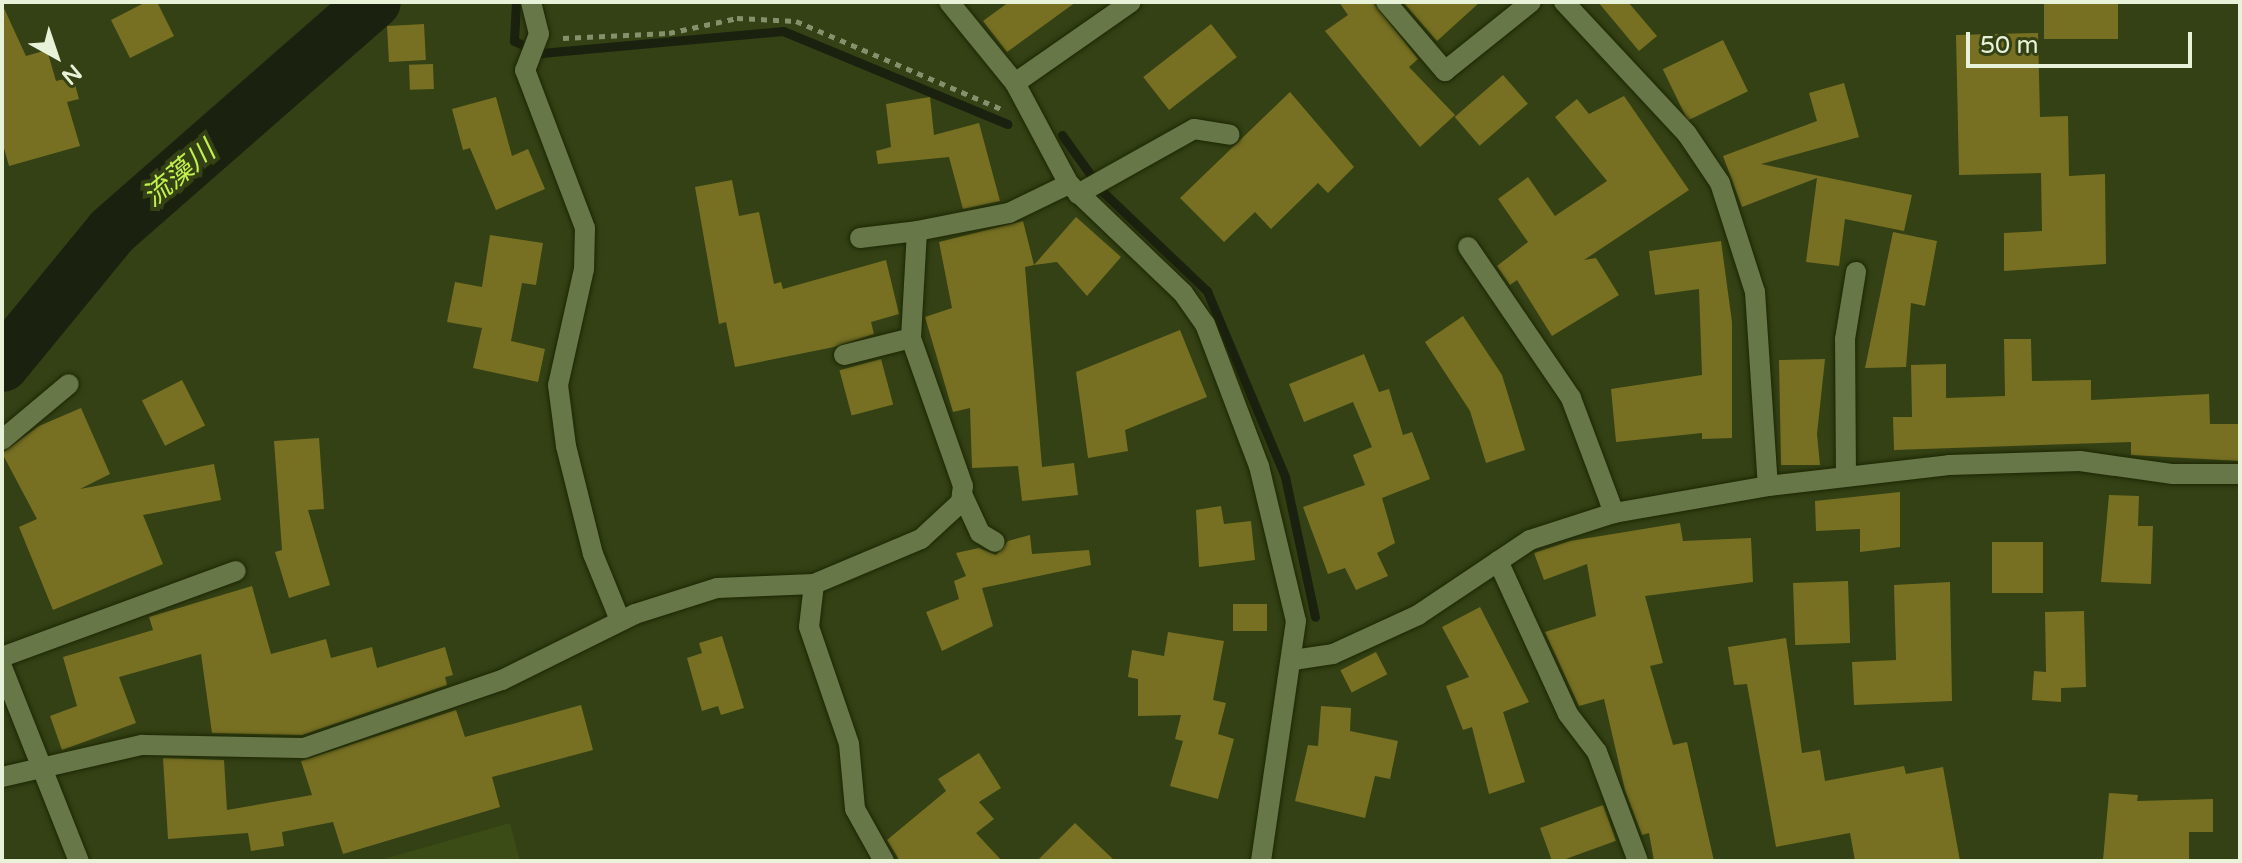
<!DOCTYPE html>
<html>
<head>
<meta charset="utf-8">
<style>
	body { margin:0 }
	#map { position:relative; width:2242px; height:863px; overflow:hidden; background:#344114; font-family:"Varela Round","Noto Sans JP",sans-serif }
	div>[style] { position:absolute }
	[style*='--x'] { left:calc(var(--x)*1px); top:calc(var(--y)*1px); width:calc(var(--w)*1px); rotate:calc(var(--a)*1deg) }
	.built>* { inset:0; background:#3c4c16 }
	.stream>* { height:9px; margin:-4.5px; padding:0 4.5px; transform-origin:4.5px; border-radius:4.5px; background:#1b210f }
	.river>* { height:54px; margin:-27px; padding:0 27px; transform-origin:27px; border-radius:27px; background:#1b210f }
	.building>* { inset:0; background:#777023; transform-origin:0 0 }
	.path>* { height:5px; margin-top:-2.5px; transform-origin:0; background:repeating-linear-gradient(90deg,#85916d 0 6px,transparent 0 12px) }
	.roads { filter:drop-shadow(0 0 2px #1d2704) drop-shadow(0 0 2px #1d2704) }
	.minor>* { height:20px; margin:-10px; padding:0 10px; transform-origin:10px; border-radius:10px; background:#677748 }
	span { translate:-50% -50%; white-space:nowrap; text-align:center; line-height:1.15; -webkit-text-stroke:8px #344114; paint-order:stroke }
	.water-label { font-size:28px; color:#c2f14e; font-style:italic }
	.frame { position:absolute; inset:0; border:4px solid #e8f2d9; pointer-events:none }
	.north { position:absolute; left:16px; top:16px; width:80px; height:80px; -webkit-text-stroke:6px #344114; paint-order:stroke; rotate:140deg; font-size:22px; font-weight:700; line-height:32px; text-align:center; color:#e8f2d9 }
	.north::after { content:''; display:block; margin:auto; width:28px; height:36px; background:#e8f2d9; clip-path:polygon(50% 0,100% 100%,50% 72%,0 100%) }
	.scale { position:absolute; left:1966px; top:32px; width:226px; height:36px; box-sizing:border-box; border:4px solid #e8f2d9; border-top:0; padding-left:10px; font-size:24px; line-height:28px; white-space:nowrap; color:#e8f2d9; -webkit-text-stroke:6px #344114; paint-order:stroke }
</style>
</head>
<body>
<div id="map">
	<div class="built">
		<i style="clip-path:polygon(510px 823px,520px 861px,377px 861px)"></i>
	</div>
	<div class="stream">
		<i style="--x:516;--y:2;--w:39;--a:93"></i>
		<i style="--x:514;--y:41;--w:30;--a:24"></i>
		<i style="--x:541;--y:53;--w:243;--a:-5.2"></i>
		<i style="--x:783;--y:31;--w:243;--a:22.5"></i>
		<i style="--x:1062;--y:135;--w:70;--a:54.3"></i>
		<i style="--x:1103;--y:192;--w:144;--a:43.6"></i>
		<i style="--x:1207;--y:291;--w:202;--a:67.2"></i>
		<i style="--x:1285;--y:477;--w:143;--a:77.9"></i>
	</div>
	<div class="river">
		<i style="--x:2;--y:365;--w:173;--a:-50.6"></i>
		<i style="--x:112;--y:231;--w:348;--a:-41.2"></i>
	</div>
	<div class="building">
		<i style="clip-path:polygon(146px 2px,157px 2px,174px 36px,130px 58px,111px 20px)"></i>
		<i style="clip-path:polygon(1009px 2px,1076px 2px,1007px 52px,983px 21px)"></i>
		<i style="clip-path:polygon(1339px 2px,1373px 2px,1418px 59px,1409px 67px,1455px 115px,1420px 147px,1325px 31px,1348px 15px)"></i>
		<i style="clip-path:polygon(1403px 2px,1480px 2px,1437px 41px)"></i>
		<i style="clip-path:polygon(1598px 2px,1628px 2px,1657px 36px,1639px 51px)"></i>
		<i style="left:2044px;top:2px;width:74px;height:37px"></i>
		<i style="clip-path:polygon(2px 4px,26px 56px,47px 50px,56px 81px,73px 77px,79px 99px,67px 102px,80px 146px,9px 166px,2px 141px)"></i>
		<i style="left:424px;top:24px;width:36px;height:37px;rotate:87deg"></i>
		<i style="left:1211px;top:24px;width:42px;height:86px;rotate:52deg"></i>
		<i style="clip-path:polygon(2038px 33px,2040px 117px,2068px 116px,2069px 176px,2105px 174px,2106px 264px,2004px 271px,2004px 233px,2042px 231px,2041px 173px,1959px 175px,1956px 35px)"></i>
		<i style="left:1723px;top:40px;width:57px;height:67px;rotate:64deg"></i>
		<i style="left:433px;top:64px;width:25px;height:24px;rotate:88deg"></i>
		<i style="left:1503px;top:75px;width:38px;height:64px;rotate:49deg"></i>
		<i style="clip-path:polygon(1844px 83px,1859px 137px,1761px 164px,1912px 195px,1904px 231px,1845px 219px,1839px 266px,1806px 262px,1817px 178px,1742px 207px,1723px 156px,1817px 121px,1809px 93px)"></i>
		<i style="clip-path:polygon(1290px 92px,1354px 167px,1328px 193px,1318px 183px,1271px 229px,1255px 212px,1224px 242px,1180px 198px)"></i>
		<i style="clip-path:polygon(1624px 96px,1689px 190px,1584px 260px,1596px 258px,1619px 295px,1552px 336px,1517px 280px,1510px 285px,1497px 266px,1528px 242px,1498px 199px,1528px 177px,1555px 216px,1607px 181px,1555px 117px,1577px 99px,1589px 114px)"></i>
		<i style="clip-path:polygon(496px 97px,512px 156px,528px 149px,545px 189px,496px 210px,470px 148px,463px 150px,452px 109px)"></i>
		<i style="clip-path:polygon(930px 97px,934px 135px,979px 123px,1000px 201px,963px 209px,949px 157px,878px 164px,876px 151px,891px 147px,886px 104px)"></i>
		<i style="clip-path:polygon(732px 180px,739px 216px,759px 212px,774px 284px,781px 282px,783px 289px,886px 260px,899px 314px,871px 322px,874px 334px,834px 347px,735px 367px,726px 322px,719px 324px,695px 187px)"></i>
		<i style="clip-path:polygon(1076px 217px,1121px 257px,1087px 296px,1057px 262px,1034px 265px)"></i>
		<i style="clip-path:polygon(1023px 221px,1034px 265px,1025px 267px,1042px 467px,1074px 463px,1078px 495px,1022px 501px,1018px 466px,972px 468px,970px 408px,953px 412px,925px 317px,952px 308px,939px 242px)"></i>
		<i style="clip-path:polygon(1893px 232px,1937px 241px,1925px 306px,1911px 303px,1906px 367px,1865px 368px)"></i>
		<i style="clip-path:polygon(490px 235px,543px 243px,536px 285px,522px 283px,511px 341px,545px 349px,538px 382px,473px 368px,482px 328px,447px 322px,455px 282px,482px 287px)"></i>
		<i style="clip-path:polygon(1721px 241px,1732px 322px,1732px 438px,1702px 439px,1702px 433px,1616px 442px,1611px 389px,1702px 375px,1699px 289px,1655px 295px,1649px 251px)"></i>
		<i style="clip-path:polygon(1463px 316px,1502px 375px,1525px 450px,1486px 463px,1470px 411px,1425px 342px)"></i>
		<i style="clip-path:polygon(1180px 330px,1207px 397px,1125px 430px,1128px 451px,1088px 458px,1076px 372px)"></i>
		<i style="clip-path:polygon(2004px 339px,2031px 339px,2032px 381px,2091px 380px,2091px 400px,2209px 394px,2210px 424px,2240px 424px,2240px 461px,2131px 455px,2131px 442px,1894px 450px,1893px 417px,1912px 417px,1911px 365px,1946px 364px,1946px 398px,2005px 396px)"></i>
		<i style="clip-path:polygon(1364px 354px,1379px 392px,1389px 389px,1403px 435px,1412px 432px,1430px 479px,1382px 498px,1395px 543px,1377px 553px,1388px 576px,1356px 590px,1345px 568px,1328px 574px,1303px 507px,1365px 485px,1353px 455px,1372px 447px,1353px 402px,1304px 422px,1289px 384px)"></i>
		<i style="left:881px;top:359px;width:47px;height:43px;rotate:75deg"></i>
		<i style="clip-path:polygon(1825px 359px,1817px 434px,1820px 465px,1781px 465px,1779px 360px)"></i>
		<i style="left:182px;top:380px;width:51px;height:45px;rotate:63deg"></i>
		<i style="clip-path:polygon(81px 408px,110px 474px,80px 489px,214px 464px,221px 500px,143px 515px,163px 564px,53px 610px,19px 527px,37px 519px,2px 453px,39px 426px)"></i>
		<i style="clip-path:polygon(319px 438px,324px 509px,308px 510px,330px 585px,289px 598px,275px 552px,282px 550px,274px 441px)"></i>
		<i style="clip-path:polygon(1900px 492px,1900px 547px,1860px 552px,1860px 529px,1816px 531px,1815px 501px)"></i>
		<i style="clip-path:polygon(2109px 495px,2139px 496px,2138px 526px,2153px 526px,2151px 584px,2101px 582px)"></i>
		<i style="clip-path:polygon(1221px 506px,1224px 524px,1251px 521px,1255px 560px,1199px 567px,1196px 510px)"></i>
		<i style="clip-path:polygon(1680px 523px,1683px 541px,1751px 538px,1753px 582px,1645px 596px,1663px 663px,1650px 666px,1673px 745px,1687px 742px,1714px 861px,1654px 861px,1649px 833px,1642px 835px,1625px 790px,1604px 699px,1579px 706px,1545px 632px,1596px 616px,1587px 564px,1544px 580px,1534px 553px,1570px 541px)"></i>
		<i style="clip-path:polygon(1030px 535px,1032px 554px,1089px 550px,1091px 565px,982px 588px,993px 626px,942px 651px,926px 612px,959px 599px,954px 581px,966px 576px,956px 553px,979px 548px,996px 555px,1008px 541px)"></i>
		<i style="left:2043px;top:542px;width:51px;height:51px;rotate:90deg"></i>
		<i style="left:1848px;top:581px;width:62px;height:55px;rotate:88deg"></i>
		<i style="clip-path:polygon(1950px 582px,1952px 701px,1854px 705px,1852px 662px,1896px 660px,1894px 585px)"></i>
		<i style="clip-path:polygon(252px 586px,271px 654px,326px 639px,331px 658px,372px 647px,377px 668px,445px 647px,453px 675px,445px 677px,447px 685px,302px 735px,212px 733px,201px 654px,119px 677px,136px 723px,62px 750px,50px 716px,77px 706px,63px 657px,153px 630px,149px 617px)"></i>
		<i style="left:1233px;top:604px;width:34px;height:27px"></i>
		<i style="clip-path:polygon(1480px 607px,1529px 702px,1503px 712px,1525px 782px,1489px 794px,1472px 727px,1463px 730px,1446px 686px,1469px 677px,1442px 627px)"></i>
		<i style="clip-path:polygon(2084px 611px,2086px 687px,2061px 688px,2061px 702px,2032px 700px,2034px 671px,2046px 672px,2045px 612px)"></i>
		<i style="clip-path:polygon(1168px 632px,1224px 641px,1213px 700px,1226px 703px,1218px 734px,1234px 739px,1218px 799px,1170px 786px,1183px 741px,1175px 739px,1181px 715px,1138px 716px,1138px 679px,1128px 677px,1132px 650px,1164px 656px)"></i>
		<i style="clip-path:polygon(722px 636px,744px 708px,721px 715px,718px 706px,702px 711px,687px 658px,702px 653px,699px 643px)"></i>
		<i style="clip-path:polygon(1786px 638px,1802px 753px,1820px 750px,1825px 781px,1904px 766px,1906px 774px,1943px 767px,1960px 861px,1855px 861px,1850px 833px,1776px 847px,1747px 684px,1734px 685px,1728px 647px)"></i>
		<i style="left:1376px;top:652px;width:25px;height:40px;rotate:63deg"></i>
		<i style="clip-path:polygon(581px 705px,593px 750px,492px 777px,500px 807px,343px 854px,333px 822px,282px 832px,284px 846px,251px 851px,248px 833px,168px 839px,163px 758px,224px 760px,227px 810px,312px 795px,301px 761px,456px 710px,465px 737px)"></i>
		<i style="clip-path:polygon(1321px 706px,1351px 708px,1350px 731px,1398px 741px,1390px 779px,1375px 776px,1365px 818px,1295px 801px,1308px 745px,1318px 746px)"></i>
		<i style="clip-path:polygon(979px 753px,1001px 788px,979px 802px,994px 819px,976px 833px,1002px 861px,900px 861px,887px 840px,946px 791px,938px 779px)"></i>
		<i style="clip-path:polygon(2109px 793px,2138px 795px,2137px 801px,2213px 799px,2213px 832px,2189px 832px,2189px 861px,2103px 860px)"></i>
		<i style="left:1603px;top:805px;width:38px;height:67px;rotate:70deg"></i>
		<i style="clip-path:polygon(1075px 823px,1115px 861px,1037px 861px)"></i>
	</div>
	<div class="path">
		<i style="--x:563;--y:38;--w:106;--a:-2.7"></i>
		<i style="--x:669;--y:33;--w:70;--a:-12.4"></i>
		<i style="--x:737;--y:18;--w:59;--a:2.9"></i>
		<i style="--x:796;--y:21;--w:223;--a:23.2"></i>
	</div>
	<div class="roads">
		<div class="minor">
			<i style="--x:531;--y:2;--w:33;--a:76"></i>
			<i style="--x:539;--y:34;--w:39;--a:111"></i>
			<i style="--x:525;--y:70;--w:169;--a:69.2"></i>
			<i style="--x:585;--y:228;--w:41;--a:91.4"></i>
			<i style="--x:584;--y:269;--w:119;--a:102.6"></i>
			<i style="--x:558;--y:385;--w:62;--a:82.5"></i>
			<i style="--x:566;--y:446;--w:111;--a:76"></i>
			<i style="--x:593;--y:554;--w:71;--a:67.8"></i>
			<i style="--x:949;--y:2;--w:104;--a:50.8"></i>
			<i style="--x:1015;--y:83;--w:115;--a:61.9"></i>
			<i style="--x:1069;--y:184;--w:158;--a:43.7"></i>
			<i style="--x:1183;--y:293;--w:38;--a:55"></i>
			<i style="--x:1205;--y:324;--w:152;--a:69.2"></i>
			<i style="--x:1259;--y:466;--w:159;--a:76.6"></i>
			<i style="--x:1296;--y:621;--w:243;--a:98.3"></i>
			<i style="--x:1386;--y:2;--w:91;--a:49.5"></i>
			<i style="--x:1445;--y:71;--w:110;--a:-38.7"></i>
			<i style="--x:1564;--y:2;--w:180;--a:47"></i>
			<i style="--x:1687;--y:134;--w:59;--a:56"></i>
			<i style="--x:1720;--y:183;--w:114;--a:72.2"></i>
			<i style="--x:1755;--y:292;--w:194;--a:86.2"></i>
			<i style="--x:1015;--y:83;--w:141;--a:-34.9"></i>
			<i style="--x:1078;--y:194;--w:133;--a:-29.3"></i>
			<i style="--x:1194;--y:129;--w:36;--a:9"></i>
			<i style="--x:860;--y:238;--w:57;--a:-7"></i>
			<i style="--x:1468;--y:247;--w:183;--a:55.7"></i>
			<i style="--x:1571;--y:398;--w:123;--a:69.5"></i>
			<i style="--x:844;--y:355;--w:69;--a:-14.2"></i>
			<i style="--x:2;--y:440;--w:87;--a:-39.9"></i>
			<i style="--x:1846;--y:477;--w:138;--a:-90.4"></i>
			<i style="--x:1845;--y:339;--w:68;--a:-80.7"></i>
			<i style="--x:962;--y:494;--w:43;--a:65.2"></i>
			<i style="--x:980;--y:533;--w:17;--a:31"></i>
			<i style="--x:1498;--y:561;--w:168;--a:65.4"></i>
			<i style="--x:1568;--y:714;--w:48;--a:52.7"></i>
			<i style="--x:1597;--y:752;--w:116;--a:69.4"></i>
			<i style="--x:814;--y:584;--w:43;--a:96.6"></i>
			<i style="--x:809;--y:627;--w:124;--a:71.1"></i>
			<i style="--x:849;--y:744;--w:65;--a:84.7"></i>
			<i style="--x:855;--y:809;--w:60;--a:60.9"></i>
			<i style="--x:2;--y:657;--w:249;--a:-20.2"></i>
			<i style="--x:1293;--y:660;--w:40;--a:-8.5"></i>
			<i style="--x:1333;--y:654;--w:94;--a:-24.6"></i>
			<i style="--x:1418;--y:615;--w:135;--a:-33.8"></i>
			<i style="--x:1530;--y:540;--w:88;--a:-17.8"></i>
			<i style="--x:1614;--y:513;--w:156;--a:-9.9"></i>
			<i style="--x:1768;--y:486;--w:182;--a:-6.6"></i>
			<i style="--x:1949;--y:465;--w:131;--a:-1.7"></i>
			<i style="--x:2080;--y:461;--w:94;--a:8"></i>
			<i style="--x:2173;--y:474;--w:67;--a:0"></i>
			<i style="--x:2;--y:667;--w:209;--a:68.4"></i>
			<i style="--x:2;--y:777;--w:144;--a:-12.9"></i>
			<i style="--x:142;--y:745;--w:162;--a:1.1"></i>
			<i style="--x:304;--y:748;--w:209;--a:-19"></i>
			<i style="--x:502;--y:680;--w:148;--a:-26.4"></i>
			<i style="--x:635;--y:614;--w:86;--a:-17.6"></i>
			<i style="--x:717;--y:588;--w:97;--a:-2.4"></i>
			<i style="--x:814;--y:584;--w:116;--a:-22.8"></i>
			<i style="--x:921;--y:539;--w:54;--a:-42.8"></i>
			<i style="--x:961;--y:502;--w:16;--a:-83"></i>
			<i style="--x:963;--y:486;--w:157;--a:-109.4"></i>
			<i style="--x:911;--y:338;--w:107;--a:-86.8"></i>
			<i style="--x:917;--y:231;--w:94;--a:-11.1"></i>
			<i style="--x:1009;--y:213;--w:67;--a:-25.8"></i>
		</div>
	</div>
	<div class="water-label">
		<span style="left:179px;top:174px;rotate:-40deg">流藻川</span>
	</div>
	<div class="frame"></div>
	<div class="north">N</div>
	<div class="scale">50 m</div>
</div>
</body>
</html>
